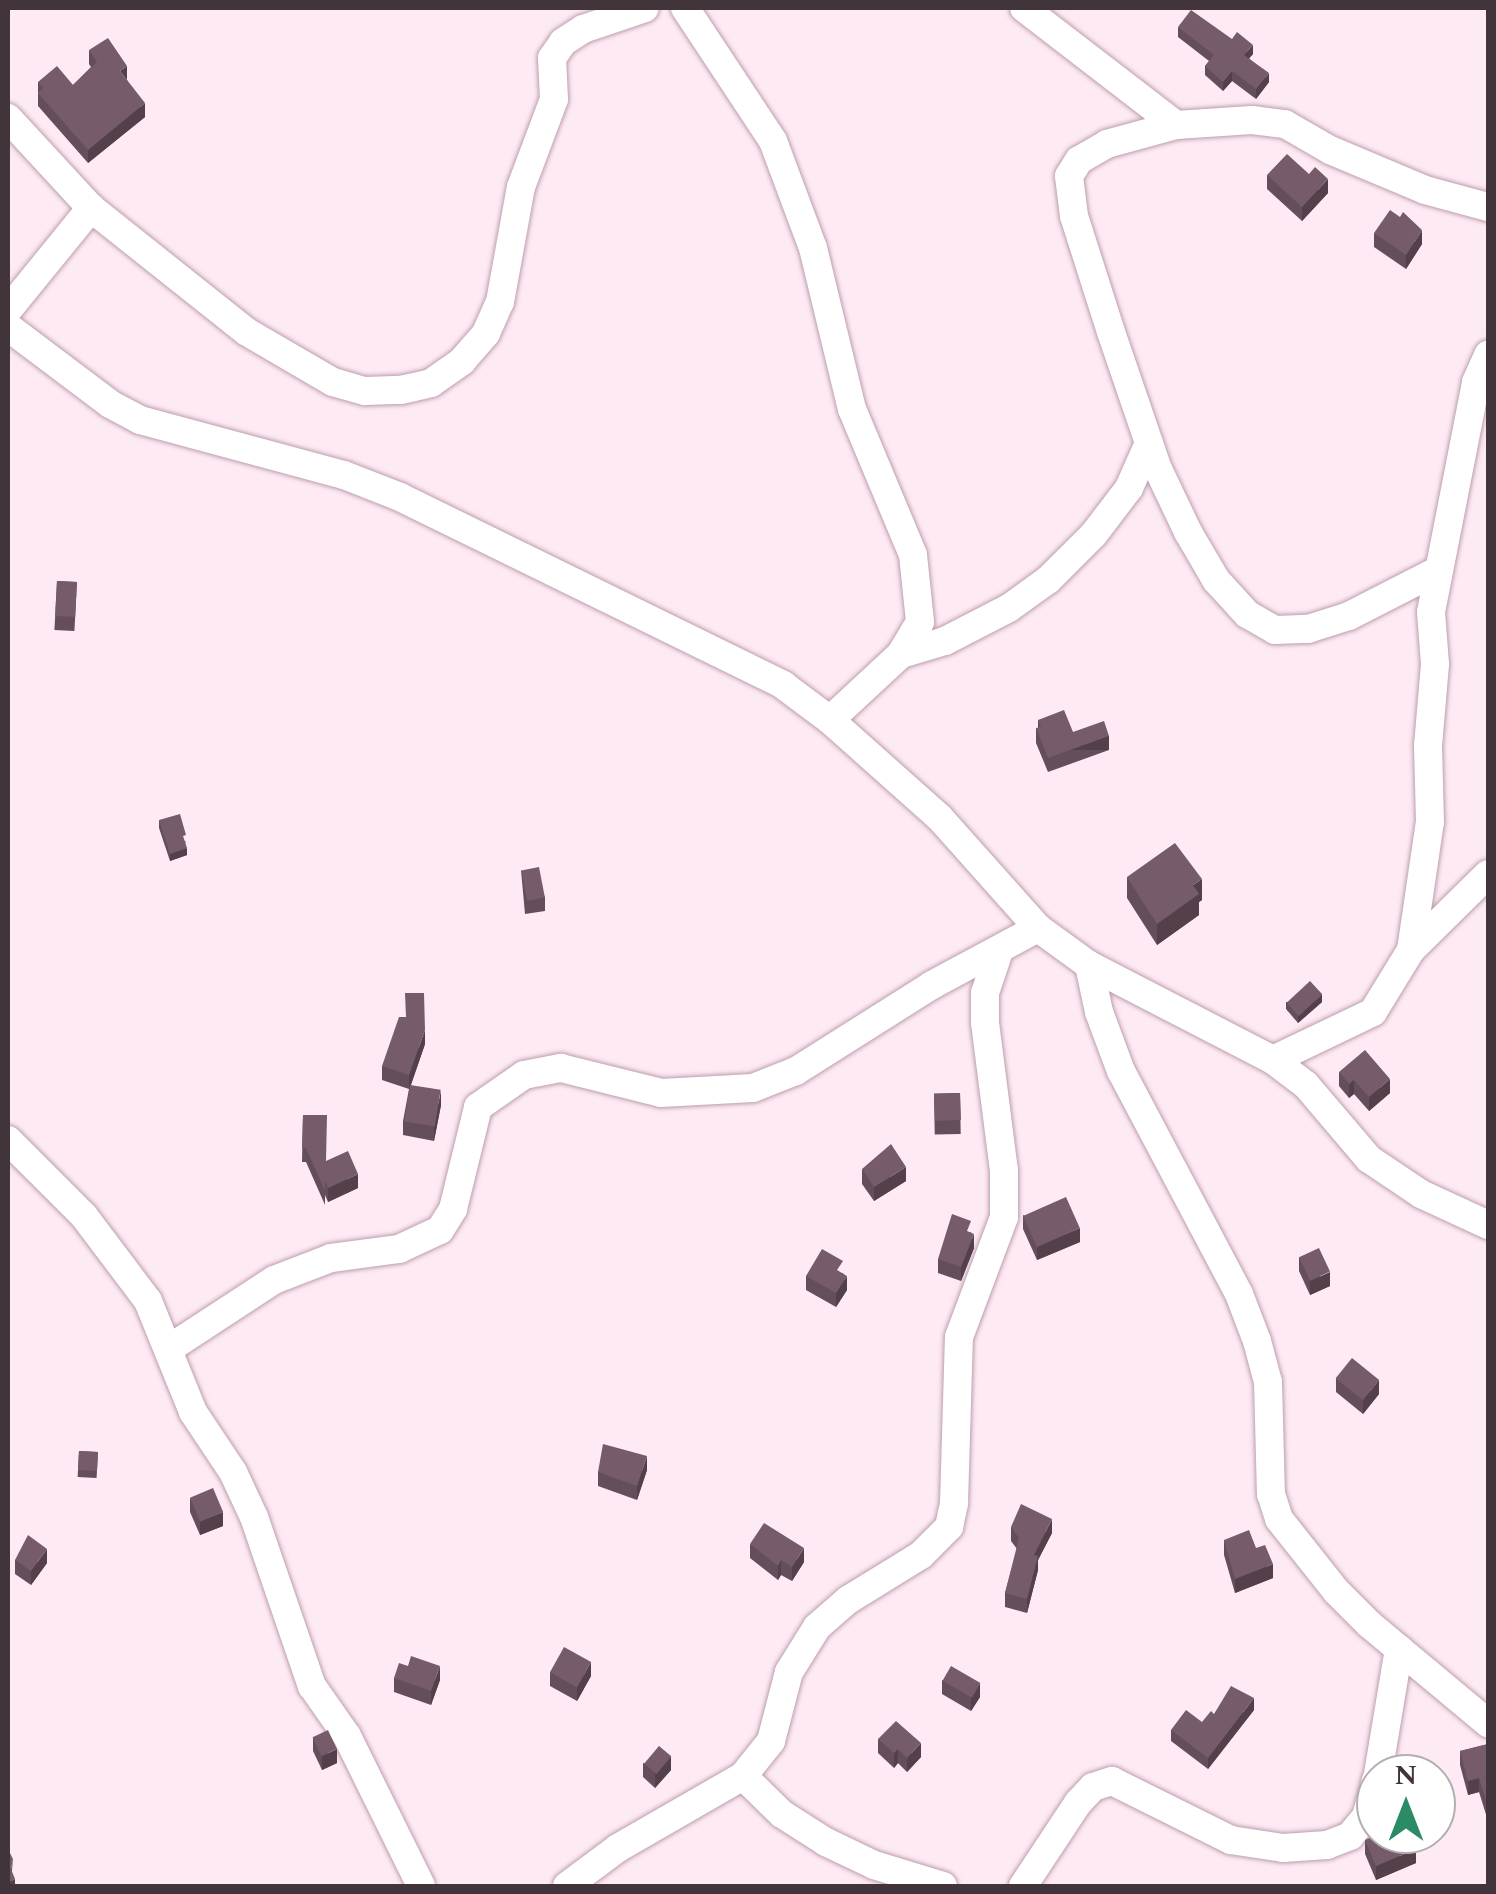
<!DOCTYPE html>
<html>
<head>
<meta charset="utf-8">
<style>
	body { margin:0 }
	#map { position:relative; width:1496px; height:1894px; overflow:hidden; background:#feeaf4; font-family:Spectral,serif }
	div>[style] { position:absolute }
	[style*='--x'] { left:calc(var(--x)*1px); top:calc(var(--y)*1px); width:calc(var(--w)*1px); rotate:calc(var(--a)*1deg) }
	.roads { filter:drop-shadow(0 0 2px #bc9eae) drop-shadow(0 0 2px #bc9eae) }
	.minor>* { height:28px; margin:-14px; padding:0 14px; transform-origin:14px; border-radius:14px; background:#fff }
	.wall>* { inset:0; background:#654e5b; transform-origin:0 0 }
	.shaded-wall>* { inset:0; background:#53404a; transform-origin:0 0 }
	.building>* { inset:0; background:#765b6a; transform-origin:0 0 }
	span { translate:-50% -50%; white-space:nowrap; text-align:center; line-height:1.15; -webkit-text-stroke:10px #fff; paint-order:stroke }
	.frame { position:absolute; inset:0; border:10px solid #41343b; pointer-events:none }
	.north { position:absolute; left:1356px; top:1754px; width:100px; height:100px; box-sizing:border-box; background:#fff; border:2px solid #b3aeb1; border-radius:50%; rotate:0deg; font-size:28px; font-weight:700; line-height:40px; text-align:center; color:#41343b }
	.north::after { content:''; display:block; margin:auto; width:35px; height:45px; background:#2a8b64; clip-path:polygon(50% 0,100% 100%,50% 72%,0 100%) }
</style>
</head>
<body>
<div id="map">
	<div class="roads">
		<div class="minor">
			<i style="--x:685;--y:8;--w:159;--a:56.5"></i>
			<i style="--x:773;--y:141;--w:114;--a:69.5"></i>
			<i style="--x:813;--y:248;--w:166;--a:76.4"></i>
			<i style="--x:852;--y:409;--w:158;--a:67.3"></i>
			<i style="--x:913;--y:555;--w:67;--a:84"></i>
			<i style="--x:920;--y:622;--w:37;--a:121"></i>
			<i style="--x:901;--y:654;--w:97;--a:137.1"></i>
			<i style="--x:1024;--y:8;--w:192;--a:37.6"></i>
			<i style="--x:1176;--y:125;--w:76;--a:-3.8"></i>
			<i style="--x:1252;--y:120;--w:33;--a:7"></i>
			<i style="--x:1285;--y:124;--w:52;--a:30"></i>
			<i style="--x:1330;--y:150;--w:103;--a:22.8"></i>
			<i style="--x:1425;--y:190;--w:65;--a:15.1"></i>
			<i style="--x:8;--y:118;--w:122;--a:47.3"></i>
			<i style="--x:91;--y:208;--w:199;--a:38.5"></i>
			<i style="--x:247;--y:332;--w:99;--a:30.2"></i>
			<i style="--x:333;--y:382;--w:33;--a:16"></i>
			<i style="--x:365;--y:391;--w:36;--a:-2"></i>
			<i style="--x:401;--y:390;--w:31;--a:-13"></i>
			<i style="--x:431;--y:383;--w:38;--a:-35"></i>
			<i style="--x:462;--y:361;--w:37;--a:-49"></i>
			<i style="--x:486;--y:333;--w:34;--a:-66"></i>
			<i style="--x:500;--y:302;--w:117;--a:-79.7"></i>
			<i style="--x:521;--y:187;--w:94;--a:-69.4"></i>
			<i style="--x:554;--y:99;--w:41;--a:-92.8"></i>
			<i style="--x:552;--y:58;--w:19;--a:-55"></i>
			<i style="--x:563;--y:42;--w:24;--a:-33"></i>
			<i style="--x:583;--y:29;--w:65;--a:-18.7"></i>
			<i style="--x:1176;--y:125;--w:72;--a:164.6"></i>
			<i style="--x:1107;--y:144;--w:32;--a:150"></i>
			<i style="--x:1079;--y:160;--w:19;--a:122"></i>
			<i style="--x:1069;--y:176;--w:40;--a:82.9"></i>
			<i style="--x:1074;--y:216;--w:122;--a:72.3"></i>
			<i style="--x:1111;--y:332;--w:145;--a:71.1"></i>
			<i style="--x:1158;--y:469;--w:70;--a:64.5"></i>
			<i style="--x:1188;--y:532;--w:56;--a:59.7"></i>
			<i style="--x:1216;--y:580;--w:46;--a:47.6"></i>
			<i style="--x:1247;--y:614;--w:32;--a:30"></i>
			<i style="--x:1275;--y:630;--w:33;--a:-2"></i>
			<i style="--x:1308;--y:629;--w:43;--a:-17.6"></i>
			<i style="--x:1349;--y:616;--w:101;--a:-27.1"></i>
			<i style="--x:8;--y:310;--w:132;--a:-50.9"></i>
			<i style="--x:8;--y:327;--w:128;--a:37"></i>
			<i style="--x:110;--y:404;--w:34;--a:28"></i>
			<i style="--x:140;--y:420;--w:211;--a:15.1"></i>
			<i style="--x:344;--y:475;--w:60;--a:21.4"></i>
			<i style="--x:400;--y:497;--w:427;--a:26.1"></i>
			<i style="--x:783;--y:685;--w:59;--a:36.7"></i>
			<i style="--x:830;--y:720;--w:147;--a:41.7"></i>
			<i style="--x:940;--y:818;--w:147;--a:48.3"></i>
			<i style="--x:1038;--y:928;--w:63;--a:36"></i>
			<i style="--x:1089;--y:965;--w:207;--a:27.3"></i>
			<i style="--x:1273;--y:1060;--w:41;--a:37.1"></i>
			<i style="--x:1306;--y:1085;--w:97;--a:49.6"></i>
			<i style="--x:1369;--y:1159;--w:63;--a:33.9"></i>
			<i style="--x:1421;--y:1194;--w:74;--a:24.8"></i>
			<i style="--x:901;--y:654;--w:46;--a:-16.5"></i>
			<i style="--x:945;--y:641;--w:72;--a:-27.3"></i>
			<i style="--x:1009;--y:608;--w:48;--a:-35.7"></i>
			<i style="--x:1048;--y:580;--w:65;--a:-45"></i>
			<i style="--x:1094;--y:534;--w:58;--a:-52.7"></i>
			<i style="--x:1129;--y:488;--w:49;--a:-66"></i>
			<i style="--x:1411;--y:950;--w:129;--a:-81.6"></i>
			<i style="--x:1430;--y:822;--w:76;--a:-91.5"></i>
			<i style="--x:1428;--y:746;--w:82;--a:-85.1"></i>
			<i style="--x:1435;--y:664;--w:52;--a:-94.4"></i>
			<i style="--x:1431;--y:612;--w:234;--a:-78.9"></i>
			<i style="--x:1476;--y:382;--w:30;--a:-66"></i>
			<i style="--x:1089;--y:965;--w:48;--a:78"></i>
			<i style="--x:1099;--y:1012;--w:63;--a:69.6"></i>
			<i style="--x:1121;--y:1071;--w:252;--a:62.1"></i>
			<i style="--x:1239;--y:1294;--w:50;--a:69"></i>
			<i style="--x:1257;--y:1341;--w:42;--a:75"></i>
			<i style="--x:1268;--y:1382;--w:112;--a:88.5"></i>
			<i style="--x:1271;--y:1494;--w:26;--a:72"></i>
			<i style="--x:1279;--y:1519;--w:92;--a:51.6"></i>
			<i style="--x:1336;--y:1591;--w:47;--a:45"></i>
			<i style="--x:1369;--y:1624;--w:155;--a:39.8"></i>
			<i style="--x:1273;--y:1060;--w:111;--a:-25.6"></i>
			<i style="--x:1373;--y:1012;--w:73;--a:-58.5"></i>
			<i style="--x:1411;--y:950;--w:108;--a:-44.6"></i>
			<i style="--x:8;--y:1140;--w:107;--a:45"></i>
			<i style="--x:84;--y:1216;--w:106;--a:53"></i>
			<i style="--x:148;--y:1301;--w:120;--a:67.9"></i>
			<i style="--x:193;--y:1412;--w:72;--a:56.3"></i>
			<i style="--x:233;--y:1472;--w:50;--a:65"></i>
			<i style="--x:254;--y:1517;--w:179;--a:71.1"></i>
			<i style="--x:312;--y:1686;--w:61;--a:55"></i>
			<i style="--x:347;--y:1736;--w:167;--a:63.7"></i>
			<i style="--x:170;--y:1348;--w:124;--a:-33.2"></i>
			<i style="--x:274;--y:1280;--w:61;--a:-21.1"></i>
			<i style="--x:331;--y:1258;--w:69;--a:-7.5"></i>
			<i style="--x:399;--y:1249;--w:45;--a:-24.9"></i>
			<i style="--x:440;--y:1230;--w:25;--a:-58"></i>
			<i style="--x:453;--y:1209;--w:105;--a:-76.2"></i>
			<i style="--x:478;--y:1107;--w:56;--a:-34.8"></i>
			<i style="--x:524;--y:1075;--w:38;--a:-11"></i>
			<i style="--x:561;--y:1068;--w:103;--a:14"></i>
			<i style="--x:661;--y:1093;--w:92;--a:-3.1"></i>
			<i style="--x:753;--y:1088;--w:46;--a:-21.6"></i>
			<i style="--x:796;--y:1071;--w:161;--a:-32.3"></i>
			<i style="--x:932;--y:985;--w:120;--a:-28.3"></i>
			<i style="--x:1378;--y:1774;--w:127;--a:-80.5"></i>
			<i style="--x:743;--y:1776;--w:54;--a:44.3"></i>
			<i style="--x:782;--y:1814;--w:52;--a:32.5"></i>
			<i style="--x:826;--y:1842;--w:53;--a:25.6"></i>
			<i style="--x:874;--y:1865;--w:72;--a:16.9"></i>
			<i style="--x:567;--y:1886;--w:64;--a:-36.7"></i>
			<i style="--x:618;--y:1848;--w:144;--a:-29.9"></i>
			<i style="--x:743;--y:1776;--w:45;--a:-51.3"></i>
			<i style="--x:771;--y:1741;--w:71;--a:-75.4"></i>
			<i style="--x:789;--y:1672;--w:53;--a:-58.1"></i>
			<i style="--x:817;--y:1627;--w:41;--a:-41.1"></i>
			<i style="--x:848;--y:1600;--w:86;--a:-31.7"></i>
			<i style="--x:921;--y:1555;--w:40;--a:-45"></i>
			<i style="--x:949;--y:1527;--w:25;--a:-78"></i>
			<i style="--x:954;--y:1503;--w:166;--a:-88.3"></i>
			<i style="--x:959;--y:1337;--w:128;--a:-69.4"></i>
			<i style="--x:1004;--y:1217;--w:46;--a:-90"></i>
			<i style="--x:1004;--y:1171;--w:150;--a:-97.3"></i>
			<i style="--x:985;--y:1022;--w:29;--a:-90"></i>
			<i style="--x:985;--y:993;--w:41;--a:-71.6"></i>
			<i style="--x:1023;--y:1886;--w:100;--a:-56.5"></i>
			<i style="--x:1078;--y:1803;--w:22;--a:-47"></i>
			<i style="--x:1093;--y:1787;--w:20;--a:-18"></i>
			<i style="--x:1112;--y:1781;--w:133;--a:26.4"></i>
			<i style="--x:1231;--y:1840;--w:53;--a:8.7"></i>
			<i style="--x:1283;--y:1848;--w:44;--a:-3.9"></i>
			<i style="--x:1327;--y:1845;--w:25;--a:-21"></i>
			<i style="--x:1350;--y:1836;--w:25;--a:-50"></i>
			<i style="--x:1366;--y:1817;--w:38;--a:-75"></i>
		</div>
	</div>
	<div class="wall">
		<i style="clip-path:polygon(1178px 27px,1253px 54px,1249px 58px,1269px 82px,1256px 99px,1232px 81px,1223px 91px,1205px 75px,1205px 66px,1209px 61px,1178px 37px)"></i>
		<i style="clip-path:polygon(89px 50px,127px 80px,145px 117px,88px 163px,38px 106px,38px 82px,73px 85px,91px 67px,89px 64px)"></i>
		<i style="clip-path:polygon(1267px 175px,1328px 193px,1302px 221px,1267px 189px)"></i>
		<i style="clip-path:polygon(1374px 233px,1422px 244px,1406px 269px,1374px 247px)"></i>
		<i style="left:57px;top:581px;width:20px;height:49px;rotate:3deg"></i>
		<i style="clip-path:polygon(1038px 720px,1073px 732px,1109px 750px,1048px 772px,1036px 743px,1036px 728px,1038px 728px)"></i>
		<i style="clip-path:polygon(159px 820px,186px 842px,185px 843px,187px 855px,170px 861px,159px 828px)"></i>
		<i style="clip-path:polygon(521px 870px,545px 897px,545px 911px,525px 914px)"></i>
		<i style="clip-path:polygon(1127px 877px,1202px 900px,1199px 902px,1199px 915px,1157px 945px,1127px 898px)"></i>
		<i style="clip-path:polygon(1286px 1002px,1322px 1002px,1298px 1023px,1286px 1009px)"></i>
		<i style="clip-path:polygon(425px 1044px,411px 1085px,441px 1105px,434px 1141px,403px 1135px,403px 1121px,409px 1089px,382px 1080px,382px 1066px)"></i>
		<i style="clip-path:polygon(1339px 1072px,1390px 1093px,1369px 1111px,1354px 1094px,1349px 1098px,1339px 1086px)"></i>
		<i style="left:960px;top:1093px;width:41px;height:26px;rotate:89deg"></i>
		<i style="clip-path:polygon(303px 1115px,326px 1161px,358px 1188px,328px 1202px,325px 1195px,325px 1205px,306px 1162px,302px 1162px)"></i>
		<i style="clip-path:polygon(862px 1169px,906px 1181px,874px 1201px,862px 1184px)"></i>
		<i style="clip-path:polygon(1023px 1215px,1080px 1242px,1037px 1260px,1023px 1229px)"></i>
		<i style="clip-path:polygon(971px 1232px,974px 1248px,961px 1281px,938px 1273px,938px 1259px)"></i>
		<i style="clip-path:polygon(1299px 1257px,1330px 1286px,1310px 1295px,1299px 1271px)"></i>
		<i style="clip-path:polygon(843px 1273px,847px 1290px,836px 1307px,806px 1290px,806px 1276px)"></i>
		<i style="clip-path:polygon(1336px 1378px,1379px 1394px,1363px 1414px,1336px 1392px)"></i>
		<i style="left:79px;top:1451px;width:19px;height:26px;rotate:3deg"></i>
		<i style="clip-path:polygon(647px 1470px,637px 1500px,598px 1486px,598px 1472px)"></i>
		<i style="clip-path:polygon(190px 1498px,223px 1526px,200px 1535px,190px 1512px)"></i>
		<i style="clip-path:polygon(1011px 1527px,1052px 1533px,1038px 1560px,1038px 1570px,1027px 1613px,1005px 1607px,1005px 1593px,1017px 1549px,1011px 1541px)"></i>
		<i style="clip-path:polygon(1224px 1540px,1256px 1548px,1273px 1578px,1235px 1593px,1224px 1555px)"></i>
		<i style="clip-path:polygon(750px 1544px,804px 1562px,792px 1581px,781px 1575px,778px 1580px,750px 1558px)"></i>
		<i style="clip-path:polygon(15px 1560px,47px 1563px,31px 1585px,15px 1574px)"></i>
		<i style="clip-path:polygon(550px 1672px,591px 1676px,577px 1701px,550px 1686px)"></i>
		<i style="clip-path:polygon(394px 1678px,440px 1680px,431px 1705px,394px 1692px)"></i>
		<i style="clip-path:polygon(942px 1680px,980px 1697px,971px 1711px,942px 1694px)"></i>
		<i style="clip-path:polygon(1254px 1710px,1208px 1769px,1171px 1741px,1171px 1730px)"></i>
		<i style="clip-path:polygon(313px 1737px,337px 1763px,322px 1770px,313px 1751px)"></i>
		<i style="clip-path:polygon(878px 1739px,921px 1757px,907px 1772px,898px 1763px,894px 1768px,878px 1753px)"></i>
		<i style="clip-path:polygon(1488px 1744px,1488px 1821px,1479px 1792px,1468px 1795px,1460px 1765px,1460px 1751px)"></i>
		<i style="clip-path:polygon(643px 1763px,671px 1770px,655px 1788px,643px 1777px)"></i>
		<i style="clip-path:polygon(1365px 1840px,1416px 1863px,1376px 1880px,1365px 1854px)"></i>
	</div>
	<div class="shaded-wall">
		<i style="clip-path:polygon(1253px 45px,1253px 54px,1244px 64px,1244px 55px)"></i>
		<i style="clip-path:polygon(127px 66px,127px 80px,120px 71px)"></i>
		<i style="clip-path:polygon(1232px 71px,1232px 81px,1223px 91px,1223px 82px)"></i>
		<i style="clip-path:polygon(1269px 73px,1269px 82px,1256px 99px,1256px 89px)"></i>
		<i style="clip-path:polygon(145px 103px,145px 117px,88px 163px,88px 150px)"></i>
		<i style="clip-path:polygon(1328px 179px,1328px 193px,1302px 221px,1302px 207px)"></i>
		<i style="clip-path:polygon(1422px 230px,1422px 244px,1406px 269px,1406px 255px)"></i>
		<i style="left:1109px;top:736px;width:14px;height:65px;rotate:90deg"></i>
		<i style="clip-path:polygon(187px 848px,187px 855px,170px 861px,170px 854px)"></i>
		<i style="clip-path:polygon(1202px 879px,1202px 900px,1199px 902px,1199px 915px,1157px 945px,1157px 924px,1193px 885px)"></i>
		<i style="clip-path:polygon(1322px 994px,1322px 1002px,1298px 1023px,1298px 1016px)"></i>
		<i style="clip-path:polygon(425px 1030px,425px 1044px,409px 1090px,409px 1075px)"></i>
		<i style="clip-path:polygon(1390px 1079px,1390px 1093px,1369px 1111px,1369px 1097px)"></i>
		<i style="clip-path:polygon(1354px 1080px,1354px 1094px,1349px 1098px,1349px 1084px)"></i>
		<i style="clip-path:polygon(441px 1090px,441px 1105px,434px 1141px,434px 1127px)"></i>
		<i style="clip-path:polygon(906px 1167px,906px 1181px,874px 1201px,874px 1187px)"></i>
		<i style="clip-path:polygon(358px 1174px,358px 1188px,328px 1202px,328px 1188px)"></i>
		<i style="clip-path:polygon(1080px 1228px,1080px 1242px,1037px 1260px,1037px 1246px)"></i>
		<i style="clip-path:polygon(974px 1234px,974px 1248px,961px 1281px,961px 1267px)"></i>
		<i style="clip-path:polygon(1330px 1272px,1330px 1286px,1310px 1295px,1310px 1281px)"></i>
		<i style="clip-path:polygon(847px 1276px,847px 1290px,836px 1307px,836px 1293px)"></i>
		<i style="clip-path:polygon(1379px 1380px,1379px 1394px,1363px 1414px,1363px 1400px)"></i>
		<i style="clip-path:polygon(647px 1456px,647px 1470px,637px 1500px,637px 1486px)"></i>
		<i style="clip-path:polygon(223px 1512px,223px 1526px,200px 1535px,200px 1521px)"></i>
		<i style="clip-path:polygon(1052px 1519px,1052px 1533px,1038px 1560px,1038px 1570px,1027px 1613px,1027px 1599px,1034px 1555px)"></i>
		<i style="clip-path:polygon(804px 1548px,804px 1562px,792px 1581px,792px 1567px)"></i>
		<i style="clip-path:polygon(47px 1549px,47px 1563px,31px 1585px,31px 1571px)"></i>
		<i style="clip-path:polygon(781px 1560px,781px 1575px,778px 1580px,778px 1566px)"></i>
		<i style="clip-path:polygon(1273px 1564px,1273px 1578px,1235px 1593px,1235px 1579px)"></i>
		<i style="clip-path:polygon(591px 1662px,591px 1676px,577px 1701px,577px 1687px)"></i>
		<i style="clip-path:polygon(440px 1666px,440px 1680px,431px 1705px,431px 1691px)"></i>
		<i style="clip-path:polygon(980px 1683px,980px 1697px,971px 1711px,971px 1697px)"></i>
		<i style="clip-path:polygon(1254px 1698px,1254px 1710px,1208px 1769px,1208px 1758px)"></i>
		<i style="clip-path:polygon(921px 1743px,921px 1757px,907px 1772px,907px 1758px)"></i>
		<i style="clip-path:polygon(337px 1749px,337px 1763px,322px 1770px,322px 1756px)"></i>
		<i style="clip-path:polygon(898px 1749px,898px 1763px,894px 1768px,894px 1753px)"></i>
		<i style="clip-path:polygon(671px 1756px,671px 1770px,655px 1788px,655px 1774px)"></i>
		<i style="clip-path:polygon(1479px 1778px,1479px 1792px,1468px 1795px,1468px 1781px)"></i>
		<i style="clip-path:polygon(1452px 1807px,1452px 1821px,1436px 1826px,1436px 1812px)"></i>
		<i style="clip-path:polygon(1416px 1849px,1416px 1863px,1376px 1880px,1376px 1866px)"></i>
		<i style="clip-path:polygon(13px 1859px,11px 1881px,15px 1879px,15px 1886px,8px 1886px)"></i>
	</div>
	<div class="building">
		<i style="clip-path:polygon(1191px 10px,1232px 39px,1237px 32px,1253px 45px,1244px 55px,1269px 73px,1256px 89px,1232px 71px,1223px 82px,1205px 66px,1214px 55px,1178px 27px)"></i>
		<i style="clip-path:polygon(108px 38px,127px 66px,120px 71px,145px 103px,88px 150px,38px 93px,43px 88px,38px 82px,57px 66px,73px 85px,97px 62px,89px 50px)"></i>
		<i style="clip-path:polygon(1287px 154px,1309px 174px,1315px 167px,1328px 179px,1302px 207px,1267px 175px)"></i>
		<i style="clip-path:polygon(1390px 210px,1400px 217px,1403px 212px,1422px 230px,1406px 255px,1374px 233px)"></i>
		<i style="left:57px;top:581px;width:20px;height:35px;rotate:3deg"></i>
		<i style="clip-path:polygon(1064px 710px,1073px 732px,1104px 721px,1109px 736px,1048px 758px,1036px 728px,1041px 727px,1038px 720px)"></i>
		<i style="clip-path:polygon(180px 814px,186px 835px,183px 836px,187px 848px,170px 854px,159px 820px)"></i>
		<i style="clip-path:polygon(1175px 843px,1202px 879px,1193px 885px,1199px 894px,1157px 924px,1127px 877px)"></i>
		<i style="left:539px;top:867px;width:31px;height:18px;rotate:79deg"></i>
		<i style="left:1310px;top:981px;width:18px;height:32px;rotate:47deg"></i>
		<i style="clip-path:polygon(405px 993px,424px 993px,425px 1030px,409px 1075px,382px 1066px,399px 1017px,406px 1017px)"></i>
		<i style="clip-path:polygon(1365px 1050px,1390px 1079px,1369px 1097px,1354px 1080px,1349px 1084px,1339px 1072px)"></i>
		<i style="left:410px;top:1085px;width:31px;height:37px;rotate:9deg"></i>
		<i style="left:960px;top:1093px;width:27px;height:26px;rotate:88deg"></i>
		<i style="clip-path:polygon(303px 1115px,327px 1115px,326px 1161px,348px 1151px,358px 1174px,328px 1188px,325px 1181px,325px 1191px,306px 1148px,302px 1148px)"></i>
		<i style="clip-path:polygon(891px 1144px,906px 1167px,874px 1187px,862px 1169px)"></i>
		<i style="left:1066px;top:1197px;width:34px;height:47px;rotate:66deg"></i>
		<i style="clip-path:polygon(952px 1214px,971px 1221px,967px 1231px,974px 1234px,961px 1267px,938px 1259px)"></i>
		<i style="left:1319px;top:1248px;width:26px;height:22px;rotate:65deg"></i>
		<i style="clip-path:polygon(822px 1249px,843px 1261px,837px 1270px,847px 1276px,836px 1293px,806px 1276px)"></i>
		<i style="left:1352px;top:1358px;width:35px;height:26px;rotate:39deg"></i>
		<i style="clip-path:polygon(603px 1444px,647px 1456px,637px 1486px,598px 1472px)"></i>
		<i style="left:79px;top:1451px;width:19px;height:19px;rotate:3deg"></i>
		<i style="left:213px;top:1488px;width:26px;height:25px;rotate:67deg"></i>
		<i style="clip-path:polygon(1021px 1504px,1052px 1519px,1034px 1555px,1038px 1556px,1027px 1599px,1005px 1593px,1019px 1538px,1011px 1527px)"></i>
		<i style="clip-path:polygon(764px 1523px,804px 1548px,792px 1567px,781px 1560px,778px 1566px,750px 1544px)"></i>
		<i style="clip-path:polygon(1249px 1530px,1256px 1548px,1265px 1545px,1273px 1564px,1235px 1579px,1224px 1540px)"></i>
		<i style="clip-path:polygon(28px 1535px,47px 1549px,31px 1571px,15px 1560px)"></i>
		<i style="left:564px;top:1647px;width:31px;height:29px;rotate:29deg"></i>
		<i style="clip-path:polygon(411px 1656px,440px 1666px,431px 1691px,394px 1678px,399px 1663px,408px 1666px)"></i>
		<i style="left:951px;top:1666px;width:34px;height:17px;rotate:30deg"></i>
		<i style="clip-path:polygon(1231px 1686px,1254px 1698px,1208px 1758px,1171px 1730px,1186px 1710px,1202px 1722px,1211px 1711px,1214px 1714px)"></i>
		<i style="clip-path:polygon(896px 1721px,921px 1743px,907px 1758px,898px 1749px,894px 1753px,878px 1739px)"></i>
		<i style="left:328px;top:1730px;width:21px;height:17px;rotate:65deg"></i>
		<i style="clip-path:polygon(1488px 1744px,1488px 1806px,1479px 1778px,1468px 1781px,1460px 1751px)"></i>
		<i style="left:659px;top:1746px;width:16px;height:23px;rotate:40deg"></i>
		<i style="clip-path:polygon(1446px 1778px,1452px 1807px,1436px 1812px,1436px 1780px)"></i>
		<i style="clip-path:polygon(1379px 1834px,1410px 1834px,1416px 1849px,1376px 1866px,1365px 1840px)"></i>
		<i style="clip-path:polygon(8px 1849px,13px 1859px,11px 1869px,15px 1879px,8px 1883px)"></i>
	</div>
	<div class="frame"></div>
	<div class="north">N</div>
</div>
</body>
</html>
